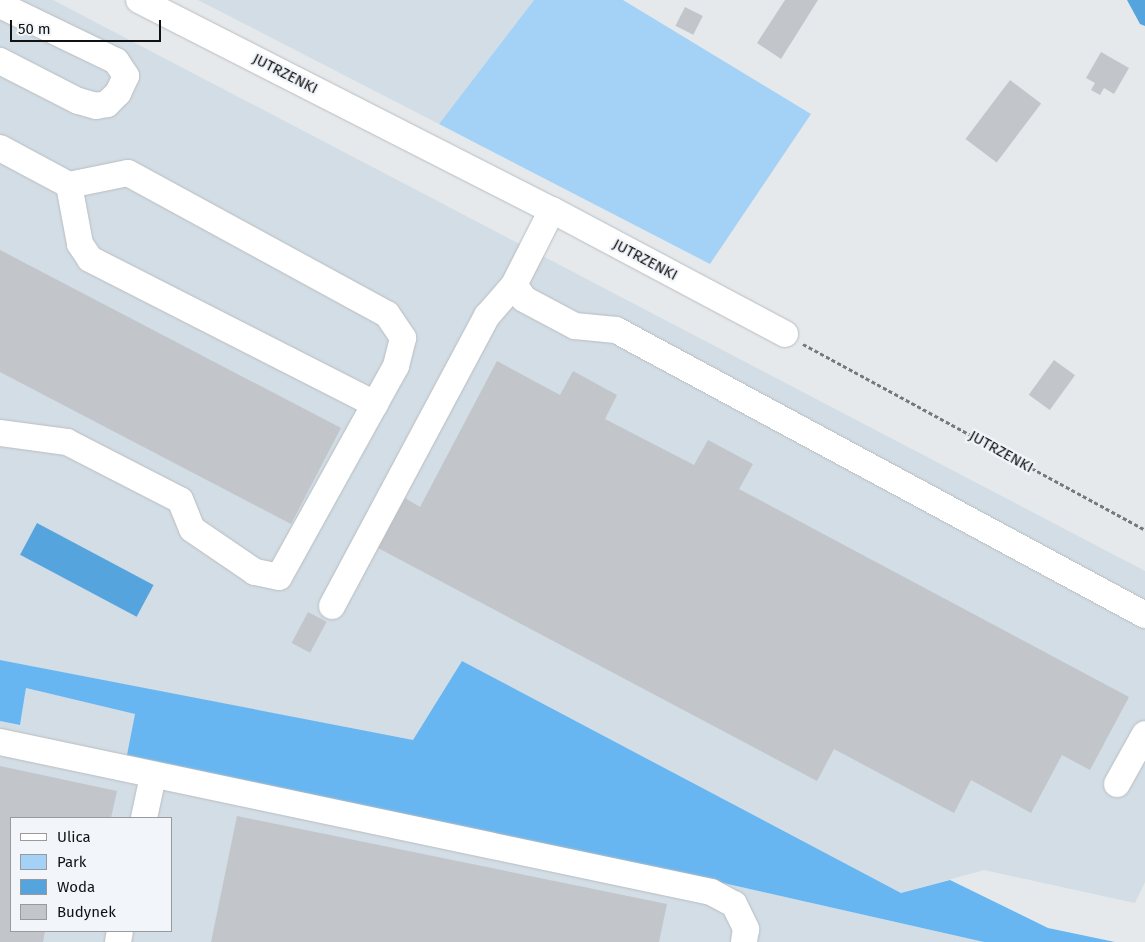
<!DOCTYPE html>
<html>
<head>
<meta charset="utf-8">
<style>
	body { margin:0 }
	#map { position:relative; width:1145px; height:942px; overflow:hidden; background:#e5e9ec; font-family:"Fira Sans",sans-serif }
	div>[style] { position:absolute }
	[style*='--x'] { left:calc(var(--x)*1px); top:calc(var(--y)*1px); width:calc(var(--w)*1px); rotate:calc(var(--a)*1deg) }
	.built>* { inset:0; background:#d2dde5 }
	.green>* { inset:0; background:#a4d2f6 }
	.forest>* { inset:0; background:#67b6f1 }
	.water>* { inset:0; background:#55a4de; transform-origin:0 0 }
	.building>* { inset:0; background:#c2c6ca; transform-origin:0 0 }
	.path>* { height:3px; margin-top:-1.5px; transform-origin:0; background:repeating-linear-gradient(90deg,#76797b 0 4px,transparent 0 6.5px) }
	.roads { filter:drop-shadow(0 0 1px #b9bdc0) drop-shadow(0 0 1px #b9bdc0) }
	.minor>* { height:26px; margin:-13px; padding:0 13px; transform-origin:13px; border-radius:13px; background:#fff }
	span { translate:-50% -50%; white-space:nowrap; text-align:center; line-height:1.15; -webkit-text-stroke:4.5px #f2f6fa; paint-order:stroke }
	.street-label { font-size:15px; color:#101112 }
	.legend { position:absolute; left:10px; top:817px; width:162px; height:115px; box-sizing:border-box; background:#f2f6fa; border:1px solid #989a9d; margin:0; padding:6px 9px; list-style:none; font-size:15px; color:#101112 }
	.legend li { display:flex; align-items:center; gap:10px; height:25px }
	.legend b { width:25px; border:1px solid #989a9d }
	.scale { position:absolute; left:10px; top:20px; width:151px; height:22px; box-sizing:border-box; border:2px solid #101112; border-top:0; padding-left:6px; font-size:15px; line-height:18px; white-space:nowrap; color:#101112; -webkit-text-stroke:4px #f2f6fa; paint-order:stroke }
</style>
</head>
<body>
<div id="map">
	<div class="built">
		<i style="clip-path:polygon(0 0,53px 0,1145px 571px,1145px 882px,1135px 903px,984px 870px,901px 893px,462px 661px,413px 741px,0 660px)"></i>
		<i style="clip-path:polygon(198px 0,534px 0,439px 124px)"></i>
		<i style="clip-path:polygon(evenodd,26px 688px,135px 714px,128px 755px,675px 872px,984px 942px,0 942px,0 721px,20px 725px,26px 688px,11px 818px,171px 818px,171px 931px,11px 931px,11px 818px)"></i>
	</div>
	<div class="green">
		<i style="clip-path:polygon(534px 0,623px 0,811px 114px,710px 264px,439px 124px)"></i>
	</div>
	<div class="forest">
		<i style="clip-path:polygon(0 660px,413px 740px,462px 661px,901px 893px,950px 880px,1048px 928px,1115px 942px,984px 942px,675px 872px,127px 755px,135px 714px,26px 688px,20px 725px,0 721px)"></i>
	</div>
	<div class="water">
		<i style="clip-path:polygon(1127px 0,1145px 0,1145px 26px,1140px 24px)"></i>
		<i style="left:37px;top:523px;width:132px;height:36px;rotate:28deg"></i>
	</div>
	<div class="building">
		<i style="clip-path:polygon(785px 0,818px 0,781px 59px,757px 43px)"></i>
		<i style="left:685px;top:7px;width:20px;height:21px;rotate:27deg"></i>
		<i style="clip-path:polygon(1101px 52px,1129px 68px,1114px 94px,1104px 88px,1100px 95px,1091px 90px,1095px 83px,1086px 78px)"></i>
		<i style="left:1010px;top:80px;width:39px;height:74px;rotate:37deg"></i>
		<i style="clip-path:polygon(0 250px,341px 428px,291px 524px,0 372px)"></i>
		<i style="left:1054px;top:360px;width:26px;height:43px;rotate:36deg"></i>
		<i style="clip-path:polygon(497px 361px,560px 395px,573px 371px,617px 395px,605px 419px,694px 465px,708px 440px,753px 464px,739px 489px,1129px 697px,1090px 770px,1062px 755px,1031px 813px,971px 780px,954px 813px,834px 749px,817px 781px,378px 548px,405px 498px,420px 507px)"></i>
		<i style="left:308px;top:612px;width:21px;height:35px;rotate:28deg"></i>
		<i style="clip-path:polygon(0 766px,117px 791px,111px 818px,11px 818px,11px 931px,45px 931px,43px 942px,0 942px)"></i>
		<i style="clip-path:polygon(237px 816px,667px 904px,659px 942px,211px 942px)"></i>
	</div>
	<div class="path">
		<i style="--x:803;--y:344;--w:389;--a:28.5"></i>
	</div>
	<div class="roads">
		<div class="minor">
			<i style="--x:139;--y:0;--w:463;--a:27"></i>
			<i style="--x:552;--y:210;--w:264;--a:28"></i>
			<i style="--x:0;--y:5;--w:129;--a:25.8"></i>
			<i style="--x:116;--y:61;--w:18;--a:56"></i>
			<i style="--x:126;--y:76;--w:19;--a:115"></i>
			<i style="--x:118;--y:93;--w:16;--a:135"></i>
			<i style="--x:107;--y:104;--w:11;--a:170"></i>
			<i style="--x:96;--y:106;--w:19;--a:-164"></i>
			<i style="--x:78;--y:101;--w:88;--a:-152.9"></i>
			<i style="--x:0;--y:148;--w:78;--a:28.2"></i>
			<i style="--x:69;--y:185;--w:60;--a:-11.5"></i>
			<i style="--x:128;--y:173;--w:295;--a:28.6"></i>
			<i style="--x:387;--y:314;--w:29;--a:56"></i>
			<i style="--x:403;--y:338;--w:29;--a:104"></i>
			<i style="--x:396;--y:366;--w:241;--a:119"></i>
			<i style="--x:279;--y:577;--w:25;--a:-168"></i>
			<i style="--x:255;--y:572;--w:76;--a:-145.7"></i>
			<i style="--x:192;--y:529;--w:31;--a:-112"></i>
			<i style="--x:180;--y:500;--w:127;--a:-152.8"></i>
			<i style="--x:67;--y:442;--w:68;--a:-172.3"></i>
			<i style="--x:69;--y:185;--w:60;--a:79.4"></i>
			<i style="--x:80;--y:244;--w:18;--a:56"></i>
			<i style="--x:90;--y:259;--w:320;--a:27"></i>
			<i style="--x:552;--y:210;--w:84;--a:116.9"></i>
			<i style="--x:514;--y:285;--w:17;--a:54"></i>
			<i style="--x:524;--y:299;--w:58;--a:27.9"></i>
			<i style="--x:575;--y:326;--w:41;--a:5.6"></i>
			<i style="--x:616;--y:330;--w:601;--a:28.31"></i>
			<i style="--x:332;--y:606;--w:329;--a:-61.9"></i>
			<i style="--x:487;--y:316;--w:41;--a:-48.9"></i>
			<i style="--x:0;--y:742;--w:727;--a:11.91"></i>
			<i style="--x:711;--y:892;--w:26;--a:28"></i>
			<i style="--x:734;--y:904;--w:28;--a:64"></i>
			<i style="--x:746;--y:929;--w:13;--a:99"></i>
			<i style="--x:1117;--y:784;--w:57;--a:-60.8"></i>
			<i style="--x:144;--y:818;--w:43;--a:-77.9"></i>
			<i style="--x:118;--y:942;--w:11;--a:-80"></i>
		</div>
	</div>
	<div class="street-label">
		<span style="left:285px;top:74px;rotate:27deg">JUTRZENKI</span>
		<span style="left:645px;top:260px;rotate:28deg">JUTRZENKI</span>
		<span style="left:1001px;top:452px;rotate:29deg">JUTRZENKI</span>
	</div>
	<ul class="legend">
	<li><b style="height:6px;background:#fff"></b>Ulica</li>
	<li><b style="height:14px;background:#a4d2f6"></b>Park</li>
	<li><b style="height:14px;background:#55a4de"></b>Woda</li>
	<li><b style="height:14px;background:#c2c6ca"></b>Budynek</li>
	</ul>
	<div class="scale">50 m</div>
</div>
</body>
</html>
